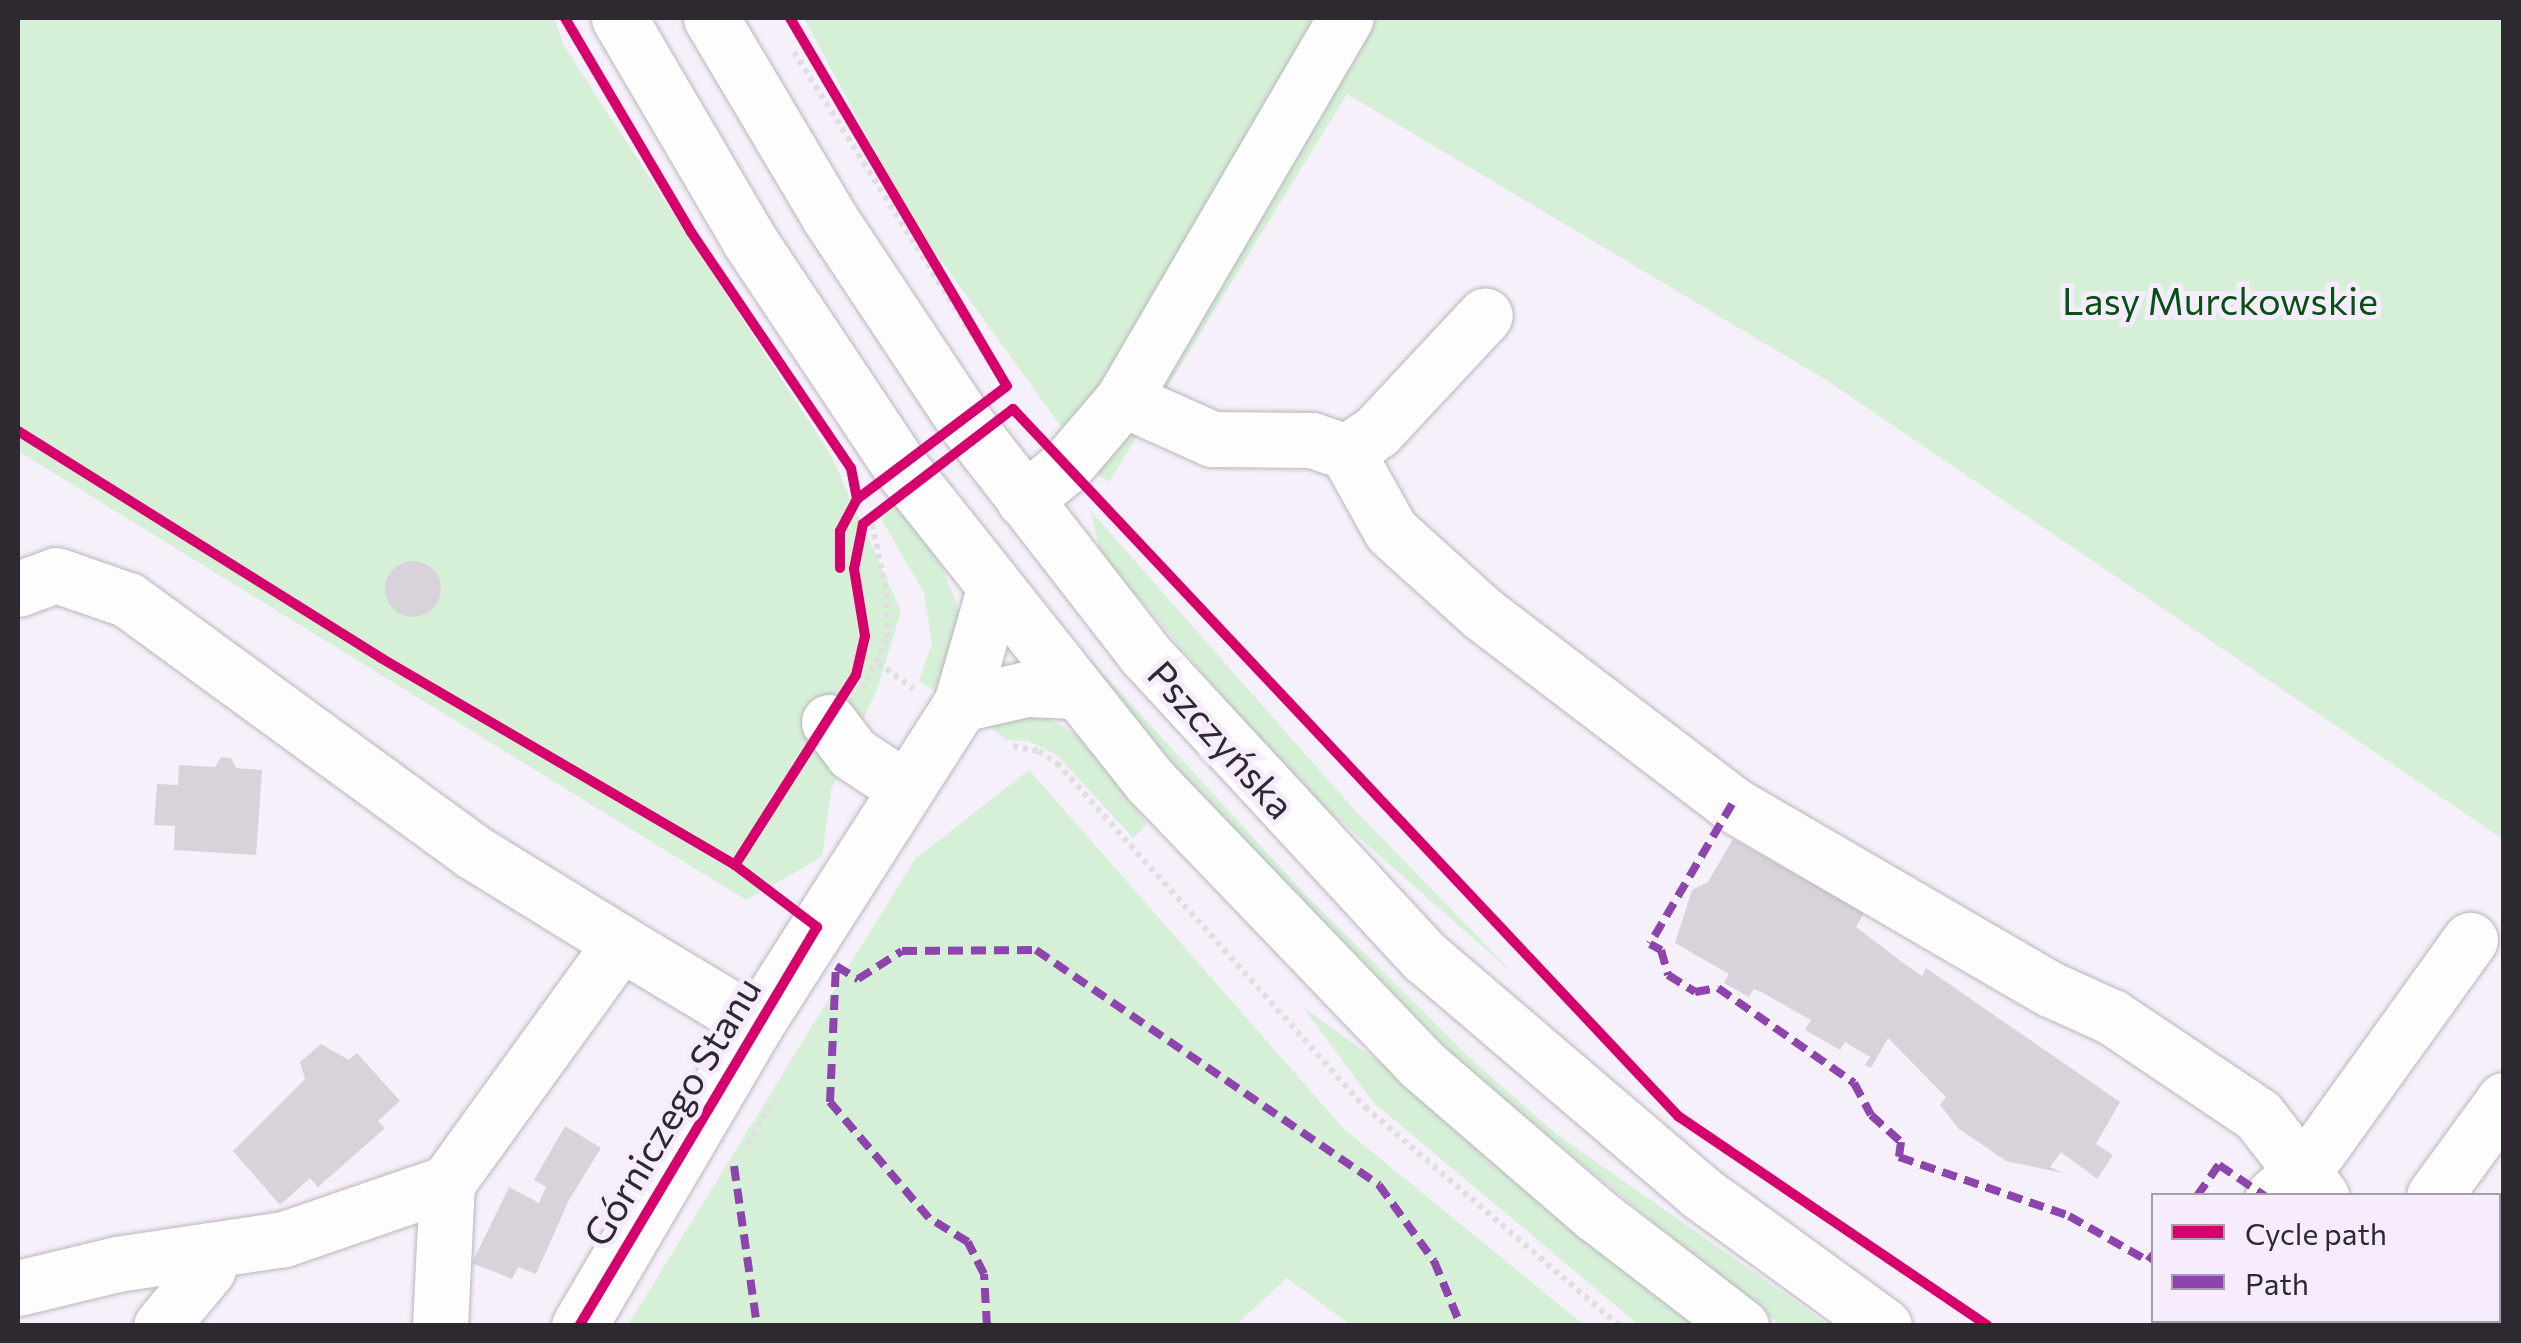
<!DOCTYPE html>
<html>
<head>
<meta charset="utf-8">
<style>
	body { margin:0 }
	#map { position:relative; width:2521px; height:1343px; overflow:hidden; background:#f5f0f9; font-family:Commissioner,sans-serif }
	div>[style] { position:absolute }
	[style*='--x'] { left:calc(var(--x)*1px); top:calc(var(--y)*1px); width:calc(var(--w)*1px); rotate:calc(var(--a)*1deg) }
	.green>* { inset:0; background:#d6efd7 }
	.building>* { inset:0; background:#d8d3db }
	.round { border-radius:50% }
	.path>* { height:6px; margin-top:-3px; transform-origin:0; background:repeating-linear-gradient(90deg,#e0dee1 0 5px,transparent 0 10px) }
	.roads { filter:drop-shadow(0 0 2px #b9b5bc) drop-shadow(0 0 2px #b9b5bc) }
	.minor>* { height:55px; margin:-27.5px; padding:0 27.5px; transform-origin:27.5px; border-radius:27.5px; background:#fefdfe }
	.major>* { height:55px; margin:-27.5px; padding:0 27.5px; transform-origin:27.5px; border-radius:27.5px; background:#fefdfe }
	.quiet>* { height:8px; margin-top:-4px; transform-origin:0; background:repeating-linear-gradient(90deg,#8e44ad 0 15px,transparent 0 23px) }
	.cycleway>* { height:10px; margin:-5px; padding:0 5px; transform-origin:5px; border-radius:5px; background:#d6006c }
	span { translate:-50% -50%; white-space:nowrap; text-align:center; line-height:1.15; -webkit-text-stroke:10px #f6ecfd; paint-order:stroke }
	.park-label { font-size:38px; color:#045113 }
	.street-label { font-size:38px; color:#2e2931 }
	.frame { position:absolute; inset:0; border:20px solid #2e2931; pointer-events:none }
	.legend { position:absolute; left:2151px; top:1193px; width:350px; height:130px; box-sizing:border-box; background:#f6ecfd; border:2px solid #a69eab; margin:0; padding:12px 18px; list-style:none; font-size:30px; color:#2e2931 }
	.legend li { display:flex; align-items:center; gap:20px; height:50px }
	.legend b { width:50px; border:2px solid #a69eab }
</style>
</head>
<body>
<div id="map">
	<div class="green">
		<i style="clip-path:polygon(18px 18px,554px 18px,564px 46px,831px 455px,901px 611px,878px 687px,831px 790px,822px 857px,746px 900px,18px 451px)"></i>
		<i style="clip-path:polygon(804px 18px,2503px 18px,2503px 839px,1826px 380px,1347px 94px,1109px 482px,1094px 472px,911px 219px)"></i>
		<i style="clip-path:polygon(897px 502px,941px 565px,957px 604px,960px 622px,938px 693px,919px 681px,932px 643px,924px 593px,880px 517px)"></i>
		<i style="clip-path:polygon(1090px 510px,1351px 806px,1516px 976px,1296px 782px,1101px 554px)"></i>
		<i style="clip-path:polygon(1058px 624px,1305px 894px,1471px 1059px,1555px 1133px,1829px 1325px,1780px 1325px,1473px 1075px,1199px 795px)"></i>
		<i style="clip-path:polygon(1041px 714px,1079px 736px,1111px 773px,1147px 824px,1133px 838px,1057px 755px,1028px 741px,1006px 740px,985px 722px)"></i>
		<i style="clip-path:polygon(1029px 770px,1344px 1129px,1584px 1325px,1351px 1325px,1287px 1278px,1236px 1325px,628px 1325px,915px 859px)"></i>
		<i style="clip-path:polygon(1303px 1007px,1400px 1077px,1695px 1325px,1639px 1325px,1373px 1102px)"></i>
	</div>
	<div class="building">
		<i class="round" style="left:385px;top:561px;width:56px;height:56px"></i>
		<i style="clip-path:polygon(221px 757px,231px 758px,236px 768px,262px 770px,256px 855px,174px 850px,175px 826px,154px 825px,157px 784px,178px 785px,179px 765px,215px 767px)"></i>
		<i style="clip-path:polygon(1733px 839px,1864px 913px,1856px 927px,1902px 962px,1922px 976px,1926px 968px,2120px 1102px,2096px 1144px,2113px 1155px,2097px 1179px,2061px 1152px,2050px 1167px,2063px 1173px,2006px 1161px,1959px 1129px,1940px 1105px,1946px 1097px,1888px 1038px,1871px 1068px,1865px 1065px,1870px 1057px,1845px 1042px,1840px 1050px,1805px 1030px,1811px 1020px,1763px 993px,1754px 989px,1749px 997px,1724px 983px,1729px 974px,1675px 943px,1692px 890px,1708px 882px)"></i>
		<i style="clip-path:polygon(321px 1044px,349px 1060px,357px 1053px,400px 1101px,378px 1121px,385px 1128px,333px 1174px,318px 1187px,310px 1178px,280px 1205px,233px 1151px,305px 1079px,300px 1062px)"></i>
		<i style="clip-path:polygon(565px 1126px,601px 1148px,569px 1200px,536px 1274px,518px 1267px,512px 1279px,472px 1263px,509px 1187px,539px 1203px,546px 1187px,534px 1180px)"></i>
	</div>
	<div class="path">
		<i style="--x:794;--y:52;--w:368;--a:57.8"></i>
		<i style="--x:878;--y:663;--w:44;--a:35.8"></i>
		<i style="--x:862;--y:689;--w:57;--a:-63.9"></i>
		<i style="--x:887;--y:638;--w:50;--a:-91.1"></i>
		<i style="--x:886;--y:588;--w:75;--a:-102.4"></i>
		<i style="--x:1013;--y:746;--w:26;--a:11"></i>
		<i style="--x:1039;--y:751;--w:22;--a:34"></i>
		<i style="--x:1057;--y:763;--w:462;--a:48.2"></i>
		<i style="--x:1365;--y:1107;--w:336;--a:40.7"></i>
		<i style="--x:748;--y:1144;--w:53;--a:-59.6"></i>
	</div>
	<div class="roads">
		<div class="minor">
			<i style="--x:1123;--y:399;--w:98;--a:24.2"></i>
			<i style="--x:1212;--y:439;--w:100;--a:0.6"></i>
			<i style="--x:1312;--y:440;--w:37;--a:19"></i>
			<i style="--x:1347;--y:452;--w:90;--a:60.9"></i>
			<i style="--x:1391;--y:531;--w:124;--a:42.1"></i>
			<i style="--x:1483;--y:614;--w:313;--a:37.3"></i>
			<i style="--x:1732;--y:804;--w:368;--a:30.2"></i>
			<i style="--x:2050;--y:989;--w:68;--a:24.3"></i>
			<i style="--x:2112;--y:1017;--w:176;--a:33.9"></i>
			<i style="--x:2258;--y:1115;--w:103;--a:52.1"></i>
			<i style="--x:1347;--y:452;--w:37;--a:-35"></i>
			<i style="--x:1377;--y:431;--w:158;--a:-47"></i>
			<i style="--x:1024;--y:500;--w:53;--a:-38.8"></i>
			<i style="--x:1065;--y:467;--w:89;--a:-49.5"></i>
			<i style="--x:1123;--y:399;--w:441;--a:-59.7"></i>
			<i style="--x:18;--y:589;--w:40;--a:-20.2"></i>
			<i style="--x:56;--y:575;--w:76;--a:19.1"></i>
			<i style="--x:128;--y:600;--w:426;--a:36.1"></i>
			<i style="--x:472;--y:851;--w:175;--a:31.7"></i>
			<i style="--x:961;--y:704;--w:67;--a:-13"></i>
			<i style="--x:1026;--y:689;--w:49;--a:2.3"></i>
			<i style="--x:829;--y:722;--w:39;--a:53"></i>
			<i style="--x:852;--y:753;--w:64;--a:33.4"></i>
			<i style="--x:2273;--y:1196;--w:43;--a:-40.3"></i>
			<i style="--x:2306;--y:1168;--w:281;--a:-54.3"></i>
			<i style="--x:2434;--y:1196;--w:119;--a:-53.9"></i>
			<i style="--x:18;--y:1288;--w:102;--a:-13.6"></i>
			<i style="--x:117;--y:1264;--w:169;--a:-8.5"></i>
			<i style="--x:284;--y:1239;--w:172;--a:-19"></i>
			<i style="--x:447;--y:1183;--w:296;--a:-54.1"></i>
			<i style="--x:621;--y:943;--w:157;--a:31"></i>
			<i style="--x:2363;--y:1320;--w:6;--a:90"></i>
			<i style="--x:161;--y:1326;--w:74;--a:-50.5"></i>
			<i style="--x:208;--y:1269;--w:19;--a:-84"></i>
			<i style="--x:440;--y:1326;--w:143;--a:-87.2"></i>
			<i style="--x:579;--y:1326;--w:350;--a:-59.6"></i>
			<i style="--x:756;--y:1024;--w:380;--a:-57.4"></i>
			<i style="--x:961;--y:704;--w:119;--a:-73.9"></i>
		</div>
		<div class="major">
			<i style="--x:619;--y:18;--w:257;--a:59.6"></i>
			<i style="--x:749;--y:240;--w:274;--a:56.3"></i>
			<i style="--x:901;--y:468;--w:400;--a:51.5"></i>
			<i style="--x:1150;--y:781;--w:390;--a:46.2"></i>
			<i style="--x:1420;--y:1063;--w:231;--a:40.8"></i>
			<i style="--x:1595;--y:1214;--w:184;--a:37.5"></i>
			<i style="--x:711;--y:18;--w:231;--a:59.3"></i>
			<i style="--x:829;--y:217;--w:246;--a:56.4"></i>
			<i style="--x:965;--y:422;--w:292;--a:52.2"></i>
			<i style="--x:1144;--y:653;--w:414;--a:47.3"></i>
			<i style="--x:1425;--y:957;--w:363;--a:40.5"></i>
			<i style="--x:1701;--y:1193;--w:226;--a:36"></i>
		</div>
	</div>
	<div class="quiet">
		<i style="--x:1732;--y:804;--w:162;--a:120.4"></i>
		<i style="--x:1650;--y:944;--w:13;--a:29"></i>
		<i style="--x:1661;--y:950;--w:26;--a:74"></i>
		<i style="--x:1668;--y:975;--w:32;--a:32"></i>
		<i style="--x:1695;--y:992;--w:23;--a:-10"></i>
		<i style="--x:1718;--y:988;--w:166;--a:34.9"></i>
		<i style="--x:1854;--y:1083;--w:36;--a:62"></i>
		<i style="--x:1871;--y:1115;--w:40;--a:42"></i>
		<i style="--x:1901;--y:1142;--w:15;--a:98"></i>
		<i style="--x:1899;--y:1157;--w:180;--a:19.1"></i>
		<i style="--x:2069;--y:1216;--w:91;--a:29.7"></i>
		<i style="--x:2148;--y:1261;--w:9;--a:-49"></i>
		<i style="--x:734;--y:1166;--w:162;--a:81.8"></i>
		<i style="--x:2197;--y:1196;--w:38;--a:-55"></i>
		<i style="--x:2219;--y:1165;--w:55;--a:34"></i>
		<i style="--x:987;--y:1326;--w:52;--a:-93.3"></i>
		<i style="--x:984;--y:1274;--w:36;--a:-117"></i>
		<i style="--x:968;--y:1242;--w:46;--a:-148.4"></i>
		<i style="--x:929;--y:1218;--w:153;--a:-130.5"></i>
		<i style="--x:830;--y:1102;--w:136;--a:-87.5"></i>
		<i style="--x:836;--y:966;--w:26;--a:31"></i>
		<i style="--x:858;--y:979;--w:52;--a:-32.5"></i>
		<i style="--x:902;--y:951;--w:134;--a:-0.4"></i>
		<i style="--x:1036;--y:950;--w:416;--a:34.4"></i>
		<i style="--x:1379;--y:1185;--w:94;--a:54.1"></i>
		<i style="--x:1434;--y:1261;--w:70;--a:67.4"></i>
	</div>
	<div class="cycleway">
		<i style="--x:565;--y:18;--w:248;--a:59.5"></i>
		<i style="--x:691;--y:232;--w:285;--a:55.9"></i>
		<i style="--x:851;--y:468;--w:32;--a:79"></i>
		<i style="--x:790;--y:18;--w:427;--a:59.5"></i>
		<i style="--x:1007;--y:386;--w:188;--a:143"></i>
		<i style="--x:857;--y:499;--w:36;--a:118"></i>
		<i style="--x:840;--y:531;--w:37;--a:90"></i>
		<i style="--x:18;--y:431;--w:428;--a:32"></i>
		<i style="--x:381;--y:658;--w:410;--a:30.3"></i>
		<i style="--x:735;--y:865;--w:103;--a:37.1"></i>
		<i style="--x:817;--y:927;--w:465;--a:120.8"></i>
		<i style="--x:735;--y:865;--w:225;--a:-57.5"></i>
		<i style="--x:856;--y:675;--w:40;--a:-77"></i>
		<i style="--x:865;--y:636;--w:68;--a:-99.3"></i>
		<i style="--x:854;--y:569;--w:46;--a:-78.7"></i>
		<i style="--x:863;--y:524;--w:189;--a:-37.5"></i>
		<i style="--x:1013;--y:409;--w:971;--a:46.75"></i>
		<i style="--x:1678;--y:1116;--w:374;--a:34.1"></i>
	</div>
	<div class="park-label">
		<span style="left:2220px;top:300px">Lasy Murckowskie</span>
	</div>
	<div class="street-label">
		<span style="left:1222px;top:739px;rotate:48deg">Pszczyńska</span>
		<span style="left:671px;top:1111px;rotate:-59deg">Górniczego Stanu</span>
	</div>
	<div class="frame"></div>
	<ul class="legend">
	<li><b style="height:12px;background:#d6006c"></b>Cycle path</li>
	<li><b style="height:12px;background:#8e44ad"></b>Path</li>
	</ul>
</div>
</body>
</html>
